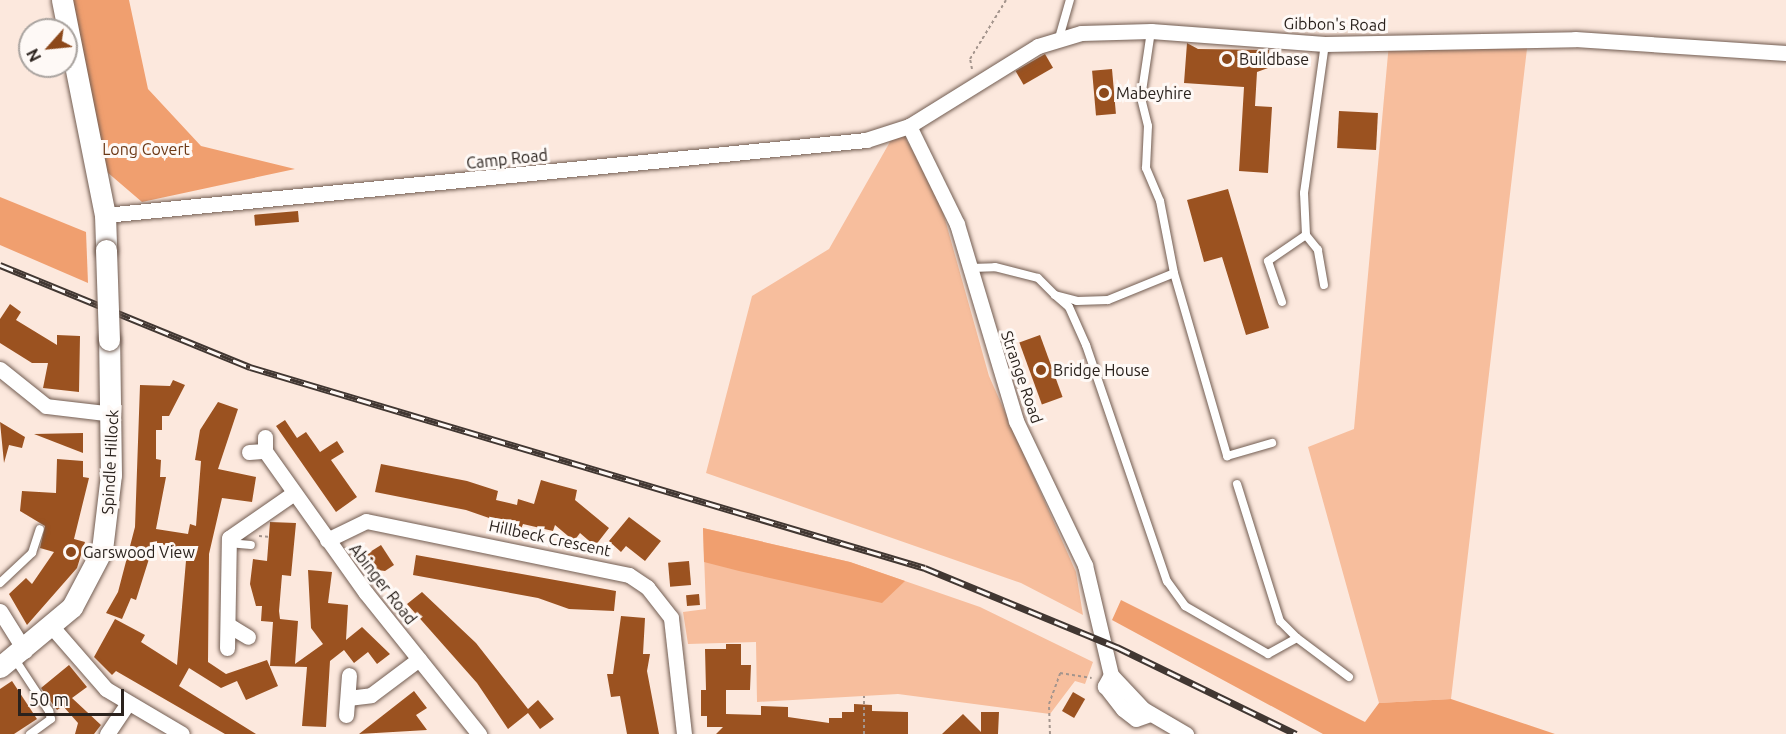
<!DOCTYPE html>
<html>
<head>
<meta charset="utf-8">
<style>
	body { margin:0 }
	#map { position:relative; width:1786px; height:734px; overflow:hidden; background:#fce8dd; font-family:Ubuntu,sans-serif }
	div>[style] { position:absolute }
	[style*='--x'] { left:calc(var(--x)*1px); top:calc(var(--y)*1px); width:calc(var(--w)*1px); rotate:calc(var(--a)*1deg) }
	.green>* { inset:0; background:#f7be9d }
	.forest>* { inset:0; background:#f09f6f }
	.building>* { inset:0; background:#9b5220; transform-origin:0 0 }
	.path>* { height:2px; margin-top:-1px; transform-origin:0; background:repeating-linear-gradient(90deg,#a4958d 0 3px,transparent 0 6px) }
	.roads { filter:drop-shadow(0 0 2px #725d52) drop-shadow(0 0 2px #725d52) }
	.lane>* { height:8px; margin:-4px; padding:0 4px; transform-origin:4px; border-radius:4px; background:#fff }
	.street>* { height:15px; margin:-7.5px; padding:0 7.5px; transform-origin:7.5px; border-radius:7.5px; background:#fff }
	.secondary>* { height:21px; margin:-10.5px; padding:0 10.5px; transform-origin:10.5px; border-radius:10.5px; background:#fff }
	.rail>* { height:7px; margin-top:-3.5px; transform-origin:0; background:repeating-linear-gradient(90deg,#fef9f6 0 14px,#413732 0 28px); box-sizing:border-box; border-block:2px solid #413732 }
	.bridges { filter:drop-shadow(0 0 2px #725d52) drop-shadow(0 0 2px #725d52) }
	.secondary-bridge>* { height:21px; margin:-10.5px; padding:0 10.5px; transform-origin:10.5px; border-radius:10.5px; background:#fff }
	.dots>* { width:16px; height:16px; translate:-50% -50%; box-sizing:border-box; border:3px solid #fef9f6; border-radius:50% }
	span { translate:-50% -50%; white-space:nowrap; text-align:center; line-height:1.15; -webkit-text-stroke:6px #fef9f6; paint-order:stroke }
	.street-label { font-size:16px; color:#2a221d }
	.poi-label { font-size:16px; color:#2a221d }
	.left { translate:0 -50%; text-align:left }
	.park-label { font-size:16px; color:#6d3916 }
	.north { position:absolute; left:18px; top:18px; width:60px; height:60px; box-sizing:border-box; background:#fef9f6; border:2px solid #a9a39f; border-radius:50%; rotate:243deg; font-size:16px; font-weight:700; line-height:24px; text-align:center; color:#2a221d }
	.north::after { content:''; display:block; margin:auto; width:21px; height:27px; background:#8c481a; clip-path:polygon(50% 0,100% 100%,50% 72%,0 100%) }
	.scale { position:absolute; left:18px; top:689px; width:106px; height:27px; box-sizing:border-box; border:3px solid #2a221d; border-top:0; padding-left:8px; font-size:18px; line-height:21px; white-space:nowrap; color:#2a221d; -webkit-text-stroke:4px #fef9f6; paint-order:stroke }
</style>
</head>
<body>
<div id="map">
	<div class="green">
		<i style="clip-path:polygon(1528px 40px,1451px 699px,1379px 703px,1308px 447px,1354px 429px,1389px 43px)"></i>
		<i style="clip-path:polygon(899px 126px,939px 198px,989px 376px,1076px 572px,1083px 615px,1021px 583px,706px 473px,752px 296px,829px 249px)"></i>
		<i style="clip-path:polygon(703px 528px,850px 562px,980px 607px,1093px 662px,1085px 684px,1075px 681px,1050px 714px,898px 694px,757px 702px,756px 642px,688px 644px,683px 612px,706px 609px)"></i>
	</div>
	<div class="forest">
		<i style="clip-path:polygon(72px 0,129px 0,148px 89px,201px 146px,295px 169px,142px 202px,107px 172px)"></i>
		<i style="clip-path:polygon(0 197px,86px 232px,88px 283px,0 245px)"></i>
		<i style="clip-path:polygon(703px 528px,850px 562px,905px 581px,882px 603px,739px 571px,704px 562px)"></i>
		<i style="clip-path:polygon(1121px 600px,1365px 722px,1379px 703px,1451px 699px,1555px 734px,1323px 734px,1112px 620px)"></i>
	</div>
	<div class="building">
		<i style="clip-path:polygon(1187px 43px,1198px 49px,1269px 50px,1268px 68px,1257px 72px,1255px 106px,1272px 107px,1268px 173px,1239px 171px,1244px 87px,1184px 83px)"></i>
		<i style="left:1045px;top:54px;width:16px;height:34px;rotate:60deg"></i>
		<i style="left:1112px;top:69px;width:45px;height:20px;rotate:85deg"></i>
		<i style="left:1339px;top:111px;width:39px;height:37px;rotate:3deg"></i>
		<i style="clip-path:polygon(1228px 189px,1269px 328px,1246px 335px,1222px 257px,1204px 262px,1187px 200px)"></i>
		<i style="left:298px;top:211px;width:11px;height:44px;rotate:85deg"></i>
		<i style="clip-path:polygon(10px 304px,21px 312px,16px 320px,57px 345px,57px 335px,80px 336px,79px 392px,43px 388px,48px 363px,32px 363px,0 343px,0 319px)"></i>
		<i style="left:1040px;top:335px;width:66px;height:22px;rotate:70deg"></i>
		<i style="clip-path:polygon(173px 380px,185px 385px,169px 416px,162px 416px,162px 430px,156px 430px,156px 459px,161px 460px,160px 477px,166px 477px,156px 529px,188px 534px,190px 524px,196px 526px,201px 461px,195px 460px,200px 430px,218px 402px,238px 409px,218px 469px,256px 477px,252px 502px,222px 498px,209px 554px,208px 662px,226px 674px,267px 660px,278px 686px,246px 700px,237px 681px,221px 688px,189px 668px,179px 686px,256px 734px,225px 734px,116px 671px,112px 675px,94px 657px,115px 619px,145px 635px,141px 642px,177px 665px,187px 549px,154px 543px,136px 600px,131px 598px,122px 619px,106px 613px,118px 592px,135px 527px,140px 385px,170px 386px)"></i>
		<i style="clip-path:polygon(285px 420px,297px 438px,306px 432px,320px 452px,337px 441px,344px 452px,331px 460px,357px 497px,336px 512px,276px 426px)"></i>
		<i style="clip-path:polygon(0 422px,25px 437px,22px 448px,9px 445px,4px 463px)"></i>
		<i style="clip-path:polygon(83px 433px,83px 453px,34px 434px)"></i>
		<i style="clip-path:polygon(57px 459px,83px 461px,83px 477px,89px 478px,74px 539px,85px 542px,77px 568px,27px 625px,9px 594px,26px 578px,32px 584px,54px 552px,40px 548px,45px 526px,20px 511px,22px 491px,56px 493px)"></i>
		<i style="clip-path:polygon(381px 464px,467px 481px,498px 491px,496px 500px,517px 505px,518px 499px,534px 504px,541px 480px,551px 483px,577px 490px,575px 500px,609px 528px,595px 546px,580px 533px,574px 541px,555px 525px,553px 531px,523px 524px,521px 529px,466px 510px,375px 492px)"></i>
		<i style="clip-path:polygon(629px 517px,661px 541px,645px 561px,626px 546px,621px 552px,609px 541px)"></i>
		<i style="clip-path:polygon(270px 522px,296px 523px,291px 576px,282px 575px,279px 611px,280px 619px,298px 621px,295px 664px,323px 644px,311px 628px,308px 570px,332px 572px,328px 603px,348px 605px,346px 640px,362px 627px,390px 654px,377px 664px,368px 652px,354px 663px,344px 650px,330px 661px,326px 727px,302px 726px,307px 667px,270px 666px,273px 622px,261px 621px,262px 606px,256px 606px,250px 584px,253px 559px,267px 561px)"></i>
		<i style="clip-path:polygon(381px 545px,394px 565px,385px 571px,370px 569px,362px 557px)"></i>
		<i style="clip-path:polygon(416px 555px,616px 591px,614px 611px,569px 609px,538px 598px,413px 575px)"></i>
		<i style="left:689px;top:561px;width:24px;height:21px;rotate:85deg"></i>
		<i style="clip-path:polygon(422px 592px,476px 643px,528px 709px,538px 700px,554px 719px,540px 729px,528px 713px,508px 729px,477px 683px,407px 604px)"></i>
		<i style="left:699px;top:594px;width:11px;height:13px;rotate:85deg"></i>
		<i style="clip-path:polygon(621px 616px,645px 618px,643px 654px,650px 654px,647px 671px,659px 734px,627px 734px,620px 696px,611px 697px,607px 674px,613px 674px)"></i>
		<i style="clip-path:polygon(726px 644px,741px 644px,741px 665px,751px 665px,750px 690px,726px 690px,726px 714px,761px 715px,761px 706px,788px 707px,788px 717px,829px 723px,829px 718px,842px 718px,842px 712px,854px 712px,854px 704px,872px 705px,872px 711px,908px 712px,908px 734px,716px 734px,723px 727px,707px 727px,707px 716px,701px 716px,701px 690px,706px 690px,705px 649px,726px 649px)"></i>
		<i style="clip-path:polygon(69px 665px,87px 687px,72px 698px,101px 725px,94px 734px,75px 734px,78px 723px,63px 706px,57px 710px,41px 688px)"></i>
		<i style="clip-path:polygon(12px 681px,37px 719px,14px 734px,0 734px,0 689px)"></i>
		<i style="clip-path:polygon(414px 691px,427px 708px,416px 715px,427px 730px,359px 734px)"></i>
		<i style="left:1073px;top:692px;width:14px;height:22px;rotate:30deg"></i>
		<i style="clip-path:polygon(981px 712px,999px 712px,998px 734px,942px 734px,963px 714px,981px 732px)"></i>
	</div>
	<div class="path">
		<i style="--x:972;--y:69;--w:10;--a:-101"></i>
		<i style="--x:970;--y:59;--w:69;--a:-58.6"></i>
		<i style="--x:259;--y:536;--w:12;--a:5"></i>
		<i style="--x:864;--y:734;--w:38;--a:-90"></i>
		<i style="--x:1050;--y:734;--w:30;--a:-92"></i>
		<i style="--x:1049;--y:704;--w:33;--a:-70"></i>
		<i style="--x:1060;--y:673;--w:32;--a:9"></i>
	</div>
	<div class="roads">
		<div class="lane">
			<i style="--x:1059;--y:38;--w:40;--a:-74"></i>
			<i style="--x:970;--y:268;--w:25;--a:-2"></i>
			<i style="--x:995;--y:267;--w:44;--a:14.3"></i>
			<i style="--x:1038;--y:278;--w:24;--a:45"></i>
			<i style="--x:1055;--y:295;--w:23;--a:15"></i>
			<i style="--x:1077;--y:301;--w:31;--a:-2"></i>
			<i style="--x:1108;--y:300;--w:71;--a:-22.2"></i>
			<i style="--x:1174;--y:273;--w:73;--a:-101"></i>
			<i style="--x:1160;--y:201;--w:36;--a:-113"></i>
			<i style="--x:1146;--y:168;--w:42;--a:-87.3"></i>
			<i style="--x:1148;--y:126;--w:29;--a:-104"></i>
			<i style="--x:1141;--y:98;--w:68;--a:-81.5"></i>
			<i style="--x:1174;--y:273;--w:191;--a:73.8"></i>
			<i style="--x:1227;--y:456;--w:47;--a:-16.1"></i>
			<i style="--x:1324;--y:285;--w:36;--a:-100"></i>
			<i style="--x:1318;--y:250;--w:19;--a:-129"></i>
			<i style="--x:1306;--y:235;--w:42;--a:-92.7"></i>
			<i style="--x:1304;--y:193;--w:150;--a:-82"></i>
			<i style="--x:1055;--y:295;--w:18;--a:41"></i>
			<i style="--x:1069;--y:307;--w:42;--a:65.9"></i>
			<i style="--x:1086;--y:345;--w:250;--a:71.1"></i>
			<i style="--x:1167;--y:581;--w:31;--a:54"></i>
			<i style="--x:1185;--y:606;--w:96;--a:30"></i>
			<i style="--x:1268;--y:654;--w:33;--a:-29"></i>
			<i style="--x:1297;--y:638;--w:65;--a:36.9"></i>
			<i style="--x:1282;--y:302;--w:43;--a:-108.9"></i>
			<i style="--x:1268;--y:261;--w:46;--a:-34.4"></i>
			<i style="--x:1237;--y:484;--w:144;--a:72.6"></i>
			<i style="--x:1280;--y:621;--w:24;--a:45"></i>
			<i style="--x:228;--y:543;--w:23;--a:5"></i>
			<i style="--x:0;--y:583;--w:44;--a:-43.2"></i>
			<i style="--x:32;--y:553;--w:25;--a:-72"></i>
			<i style="--x:14;--y:658;--w:64;--a:56.6"></i>
			<i style="--x:49;--y:711;--w:8;--a:76"></i>
			<i style="--x:51;--y:719;--w:26;--a:144"></i>
		</div>
		<div class="street">
			<i style="--x:909;--y:126;--w:109;--a:63.9"></i>
			<i style="--x:957;--y:224;--w:206;--a:73.3"></i>
			<i style="--x:1016;--y:421;--w:160;--a:64.4"></i>
			<i style="--x:1085;--y:565;--w:113;--a:76.7"></i>
			<i style="--x:1111;--y:675;--w:47;--a:46.7"></i>
			<i style="--x:1143;--y:709;--w:50;--a:30.2"></i>
			<i style="--x:105;--y:215;--w:765;--a:-5.63"></i>
			<i style="--x:866;--y:140;--w:45;--a:-18"></i>
			<i style="--x:909;--y:126;--w:152;--a:-31.8"></i>
			<i style="--x:1038;--y:46;--w:45;--a:-16.8"></i>
			<i style="--x:1081;--y:33;--w:70;--a:-1.6"></i>
			<i style="--x:1151;--y:31;--w:174;--a:4.3"></i>
			<i style="--x:1325;--y:44;--w:250;--a:-1.1"></i>
			<i style="--x:1575;--y:39;--w:211;--a:3.8"></i>
			<i style="--x:0;--y:369;--w:59;--a:38.8"></i>
			<i style="--x:46;--y:406;--w:67;--a:6.8"></i>
			<i style="--x:265;--y:451;--w:174;--a:54.6"></i>
			<i style="--x:366;--y:593;--w:181;--a:51.3"></i>
			<i style="--x:249;--y:452;--w:16;--a:-4"></i>
			<i style="--x:265;--y:451;--w:14;--a:-90"></i>
			<i style="--x:327;--y:540;--w:43;--a:-26"></i>
			<i style="--x:366;--y:521;--w:268;--a:11.6"></i>
			<i style="--x:629;--y:575;--w:22;--a:34"></i>
			<i style="--x:647;--y:587;--w:39;--a:52"></i>
			<i style="--x:671;--y:618;--w:117;--a:83.6"></i>
			<i style="--x:0;--y:611;--w:47;--a:58"></i>
			<i style="--x:230;--y:626;--w:21;--a:31"></i>
			<i style="--x:53;--y:628;--w:81;--a:49"></i>
			<i style="--x:106;--y:689;--w:88;--a:30.6"></i>
			<i style="--x:227;--y:648;--w:110;--a:-89"></i>
			<i style="--x:229;--y:538;--w:79;--a:-34.7"></i>
			<i style="--x:1111;--y:675;--w:13;--a:119"></i>
			<i style="--x:1105;--y:686;--w:29;--a:52"></i>
			<i style="--x:1123;--y:709;--w:16;--a:38"></i>
			<i style="--x:1136;--y:719;--w:15;--a:-20"></i>
			<i style="--x:348;--y:698;--w:23;--a:-7"></i>
			<i style="--x:371;--y:695;--w:60;--a:-36.9"></i>
			<i style="--x:346;--y:715;--w:40;--a:-85.7"></i>
			<i style="--x:107;--y:734;--w:37;--a:-56"></i>
		</div>
		<div class="secondary">
			<i style="--x:62;--y:0;--w:219;--a:78.7"></i>
			<i style="--x:105;--y:215;--w:35;--a:88"></i>
			<i style="--x:0;--y:667;--w:94;--a:-39.8"></i>
			<i style="--x:72;--y:607;--w:64;--a:-62.2"></i>
			<i style="--x:102;--y:550;--w:76;--a:-83.2"></i>
			<i style="--x:111;--y:475;--w:135;--a:-90.8"></i>
		</div>
	</div>
	<div class="rail">
		<i style="--x:0;--y:265;--w:270;--a:22.2"></i>
		<i style="--x:250;--y:367;--w:704;--a:16.58"></i>
		<i style="--x:925;--y:568;--w:208;--a:22.4"></i>
		<i style="--x:1117;--y:647;--w:199;--a:25.9"></i>
	</div>
	<div class="bridges">
		<div class="secondary-bridge">
			<i style="--x:106;--y:250;--w:90;--a:88.1"></i>
		</div>
	</div>
	<div class="dots">
		<i style="left:1227px;top:59px;background:#8c481a"></i>
		<i style="left:1104px;top:93px;background:#8c481a"></i>
		<i style="left:1041px;top:370px;background:#8c481a"></i>
		<i style="left:71px;top:552px;background:#8c481a"></i>
	</div>
	<div class="street-label">
		<span style="left:1335px;top:24px;rotate:1deg">Gibbon's Road</span>
		<span style="left:507px;top:159px;rotate:-6deg">Camp Road</span>
		<span style="left:1022px;top:377px;rotate:71deg">Strange Road</span>
		<span style="left:110px;top:462px;rotate:-87deg">Spindle Hillock</span>
		<span style="left:550px;top:538px;rotate:12deg">Hillbeck Crescent</span>
		<span style="left:383px;top:584px;rotate:52deg">Abinger Road</span>
	</div>
	<div class="poi-label">
		<span class="left" style="left:1239px;top:59px">Buildbase</span>
		<span class="left" style="left:1116px;top:93px">Mabeyhire</span>
		<span class="left" style="left:1053px;top:370px">Bridge House</span>
		<span class="left" style="left:83px;top:552px">Garswood View</span>
	</div>
	<div class="park-label">
		<span style="left:146px;top:149px">Long Covert</span>
	</div>
	<div class="north">N</div>
	<div class="scale">50 m</div>
</div>
</body>
</html>
